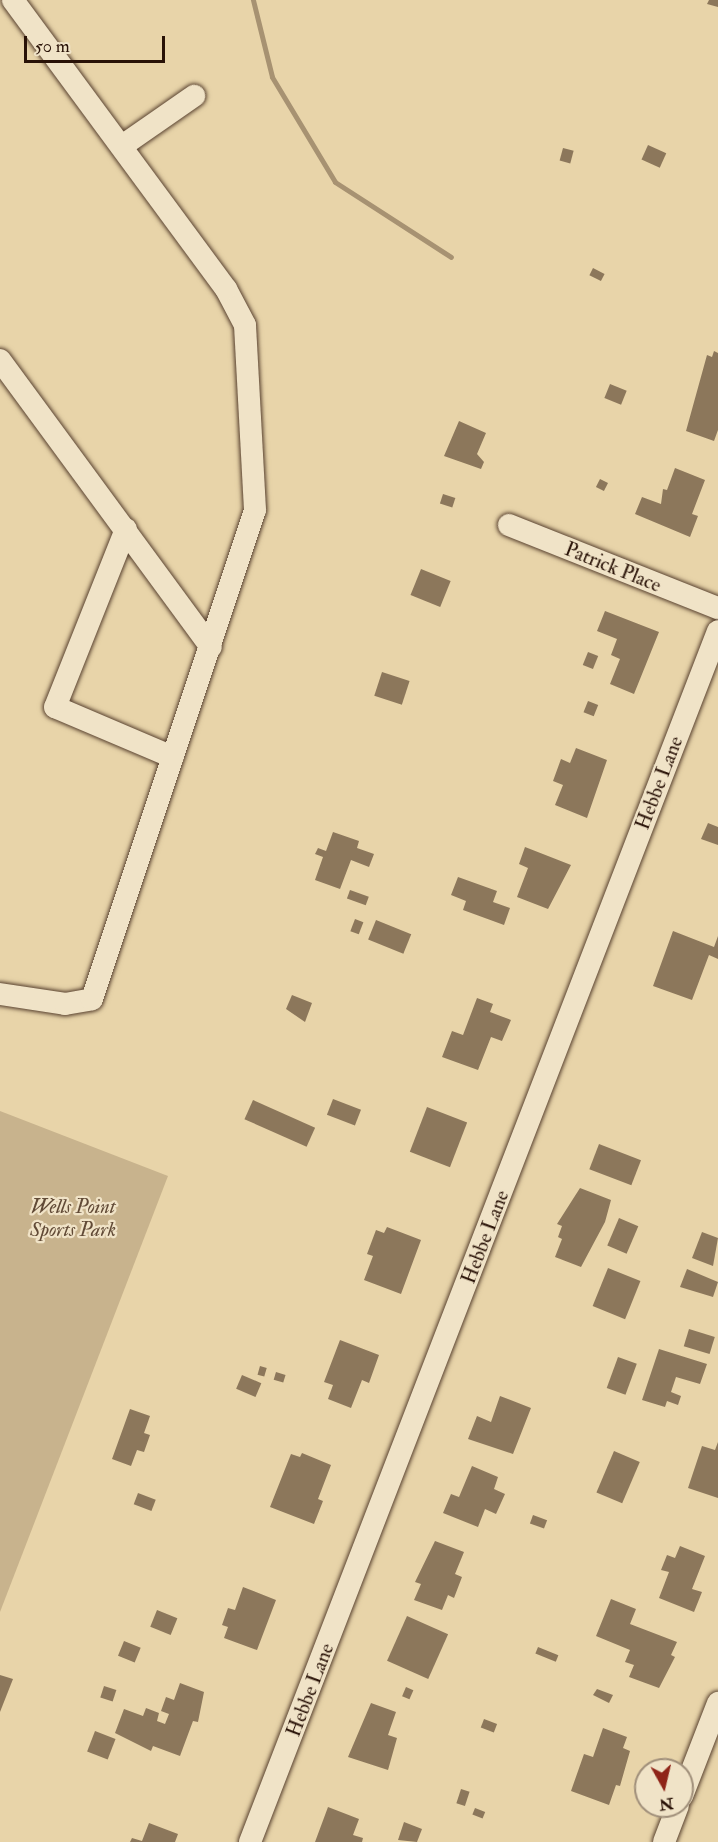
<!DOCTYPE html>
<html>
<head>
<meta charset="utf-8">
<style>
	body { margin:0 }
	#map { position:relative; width:718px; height:1842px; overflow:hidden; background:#e8d4a9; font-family:"IM FELL Double Pica",serif }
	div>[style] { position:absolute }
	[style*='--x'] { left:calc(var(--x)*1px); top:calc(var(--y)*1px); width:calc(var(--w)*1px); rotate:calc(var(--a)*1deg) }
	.green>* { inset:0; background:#c8b38d }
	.stream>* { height:5px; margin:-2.5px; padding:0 2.5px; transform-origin:2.5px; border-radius:2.5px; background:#a79272 }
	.building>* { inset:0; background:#8c775b; transform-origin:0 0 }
	.roads { filter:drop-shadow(0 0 2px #594230) drop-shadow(0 0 2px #594230) }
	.minor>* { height:22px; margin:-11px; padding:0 11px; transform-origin:11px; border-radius:11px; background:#f0e3c7 }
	span { translate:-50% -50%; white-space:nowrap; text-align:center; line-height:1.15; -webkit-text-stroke:4.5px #f0e3c7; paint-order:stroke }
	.street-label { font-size:20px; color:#291207 }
	.park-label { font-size:20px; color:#614a36; font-style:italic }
	.north { position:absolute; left:634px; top:1758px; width:60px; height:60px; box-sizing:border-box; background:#f0e3c7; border:2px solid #a08f7a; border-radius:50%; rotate:172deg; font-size:16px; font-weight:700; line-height:24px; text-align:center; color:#291207 }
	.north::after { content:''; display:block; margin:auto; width:21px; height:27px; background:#8f2418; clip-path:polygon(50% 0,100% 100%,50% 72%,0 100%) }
	.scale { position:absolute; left:24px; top:36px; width:141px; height:27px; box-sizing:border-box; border:3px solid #291207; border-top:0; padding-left:8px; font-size:18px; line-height:21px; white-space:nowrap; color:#291207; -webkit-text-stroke:4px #f0e3c7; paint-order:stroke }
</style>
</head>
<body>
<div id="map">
	<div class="green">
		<i style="clip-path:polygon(0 1111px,168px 1176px,0 1612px)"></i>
	</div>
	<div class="stream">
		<i style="--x:253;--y:0;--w:79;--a:76.1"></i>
		<i style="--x:272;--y:77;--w:122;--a:59"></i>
		<i style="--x:335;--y:182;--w:138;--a:32.9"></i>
	</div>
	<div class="building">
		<i style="clip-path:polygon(709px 0,718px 0,718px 7px,707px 4px)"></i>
		<i style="left:648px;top:145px;width:20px;height:16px;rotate:24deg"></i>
		<i style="left:563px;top:148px;width:11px;height:13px;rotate:15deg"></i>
		<i style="left:593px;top:268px;width:13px;height:8px;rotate:27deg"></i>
		<i style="clip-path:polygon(714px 351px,718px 353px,718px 430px,714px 441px,686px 431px,707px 355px,712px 357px)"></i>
		<i style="left:610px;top:384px;width:18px;height:15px;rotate:22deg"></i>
		<i style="clip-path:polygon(459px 421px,486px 433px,477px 454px,484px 462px,481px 469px,444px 456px)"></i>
		<i style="clip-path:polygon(675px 468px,705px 480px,692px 514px,698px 516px,690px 537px,635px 514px,642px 497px,661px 504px,663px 489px,667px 490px)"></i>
		<i style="left:600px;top:479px;width:9px;height:9px;rotate:27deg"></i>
		<i style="left:443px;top:494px;width:13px;height:10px;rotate:18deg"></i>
		<i style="left:421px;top:569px;width:32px;height:28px;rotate:22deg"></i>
		<i style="clip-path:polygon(605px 611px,659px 632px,634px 694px,610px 684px,620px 659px,611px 655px,617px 639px,597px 631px)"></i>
		<i style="left:588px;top:652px;width:11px;height:14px;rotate:22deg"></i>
		<i style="left:382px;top:672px;width:29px;height:25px;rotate:18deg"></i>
		<i style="left:588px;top:701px;width:11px;height:12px;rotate:22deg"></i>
		<i style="clip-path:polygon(576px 748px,607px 760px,587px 818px,555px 805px,563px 785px,553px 781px,561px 759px,570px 763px)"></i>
		<i style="clip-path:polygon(708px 823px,718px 827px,718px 845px,701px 839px)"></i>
		<i style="clip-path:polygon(333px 832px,359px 841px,357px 848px,374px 854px,369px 867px,351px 860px,340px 889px,315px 880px,323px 857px,315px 854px,318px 848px,326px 851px)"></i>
		<i style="clip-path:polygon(525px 847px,571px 865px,548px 909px,517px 897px,528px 868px,519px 864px)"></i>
		<i style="clip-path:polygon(458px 877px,497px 891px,493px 902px,510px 908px,504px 925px,463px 910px,466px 901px,451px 895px)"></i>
		<i style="left:350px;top:890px;width:20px;height:9px;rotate:20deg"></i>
		<i style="left:355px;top:919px;width:9px;height:13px;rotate:21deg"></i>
		<i style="left:376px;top:920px;width:38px;height:21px;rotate:22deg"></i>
		<i style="clip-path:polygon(673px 931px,714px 947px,718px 936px,718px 959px,709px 955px,692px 1000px,653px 986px)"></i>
		<i style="clip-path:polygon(292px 995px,312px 1003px,305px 1022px,286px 1009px)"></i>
		<i style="clip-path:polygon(477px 998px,493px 1004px,490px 1012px,511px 1020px,502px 1041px,491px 1037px,478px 1070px,442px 1057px,452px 1031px,463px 1035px)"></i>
		<i style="left:333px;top:1099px;width:30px;height:17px;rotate:21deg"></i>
		<i style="left:253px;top:1100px;width:68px;height:21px;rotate:24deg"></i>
		<i style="left:427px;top:1107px;width:43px;height:48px;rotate:21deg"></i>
		<i style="left:599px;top:1144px;width:45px;height:27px;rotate:21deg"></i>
		<i style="clip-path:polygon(580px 1188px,611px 1200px,605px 1222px,581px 1267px,555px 1257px,562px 1239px,558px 1237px,562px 1226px,557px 1224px)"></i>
		<i style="left:619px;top:1218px;width:21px;height:30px;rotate:23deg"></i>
		<i style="clip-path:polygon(387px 1227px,421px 1240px,401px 1294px,364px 1280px,373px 1256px,367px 1254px,376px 1230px,384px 1233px)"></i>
		<i style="clip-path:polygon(702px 1232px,718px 1238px,713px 1266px,692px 1258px)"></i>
		<i style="left:608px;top:1268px;width:35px;height:41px;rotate:22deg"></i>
		<i style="clip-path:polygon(687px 1269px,718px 1282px,713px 1297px,680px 1287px)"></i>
		<i style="left:689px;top:1329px;width:27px;height:18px;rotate:17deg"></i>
		<i style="clip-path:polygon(340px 1340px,379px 1355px,369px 1383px,362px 1380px,351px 1408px,328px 1399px,333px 1385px,324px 1382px)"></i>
		<i style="clip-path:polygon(659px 1349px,707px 1364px,700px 1384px,676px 1377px,671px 1392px,681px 1396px,678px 1405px,667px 1401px,665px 1407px,642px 1400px)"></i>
		<i style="left:618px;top:1357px;width:20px;height:33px;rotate:20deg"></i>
		<i style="left:260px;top:1366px;width:7px;height:9px;rotate:16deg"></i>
		<i style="left:276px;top:1372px;width:10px;height:8px;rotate:17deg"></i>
		<i style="left:242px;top:1375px;width:21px;height:15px;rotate:23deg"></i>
		<i style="clip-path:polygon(500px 1396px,531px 1408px,513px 1454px,468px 1439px,477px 1416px,491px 1422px)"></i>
		<i style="clip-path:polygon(130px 1409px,150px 1416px,144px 1433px,150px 1435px,144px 1452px,137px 1450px,131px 1466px,112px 1459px)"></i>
		<i style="clip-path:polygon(718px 1442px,718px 1498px,688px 1488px,702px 1446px,715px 1450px)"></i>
		<i style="left:614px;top:1451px;width:28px;height:45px;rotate:23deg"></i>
		<i style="clip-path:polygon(302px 1453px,331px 1465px,318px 1499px,323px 1501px,314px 1524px,270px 1507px,291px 1454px,300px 1457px)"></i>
		<i style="clip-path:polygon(472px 1466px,498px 1477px,494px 1489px,505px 1494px,496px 1514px,485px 1509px,478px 1527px,443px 1513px,451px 1494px,459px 1497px)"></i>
		<i style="left:138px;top:1493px;width:19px;height:12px;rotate:21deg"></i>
		<i style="left:533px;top:1515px;width:15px;height:9px;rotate:20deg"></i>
		<i style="clip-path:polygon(435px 1541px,464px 1552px,455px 1574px,462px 1577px,454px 1598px,448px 1595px,442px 1610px,414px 1600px,421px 1584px,415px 1582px)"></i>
		<i style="clip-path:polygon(680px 1546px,705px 1556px,692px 1589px,702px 1592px,694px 1612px,659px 1598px,669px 1572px,661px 1570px,667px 1555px,675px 1558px)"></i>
		<i style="clip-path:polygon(243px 1587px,276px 1600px,257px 1650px,224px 1638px,228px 1627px,222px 1625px,228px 1608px,235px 1610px)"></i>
		<i style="clip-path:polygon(611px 1599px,636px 1609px,630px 1624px,677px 1642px,671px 1655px,675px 1657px,659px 1688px,629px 1677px,634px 1665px,625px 1662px,630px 1650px,596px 1636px)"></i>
		<i style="left:157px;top:1610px;width:22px;height:18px;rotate:22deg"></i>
		<i style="left:407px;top:1616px;width:45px;height:49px;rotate:24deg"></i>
		<i style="left:124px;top:1641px;width:18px;height:16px;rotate:22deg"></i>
		<i style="left:538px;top:1647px;width:22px;height:7px;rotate:22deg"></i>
		<i style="clip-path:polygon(0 1675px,13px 1679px,0 1712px)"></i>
		<i style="clip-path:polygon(180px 1683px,204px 1692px,198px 1722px,193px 1721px,180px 1756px,153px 1746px,151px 1751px,115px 1733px,124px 1709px,143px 1716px,146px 1708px,159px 1713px,157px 1721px,165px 1724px,169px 1714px,161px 1711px,166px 1697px,174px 1700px)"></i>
		<i style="left:104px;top:1686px;width:13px;height:12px;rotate:18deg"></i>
		<i style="left:406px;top:1687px;width:8px;height:10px;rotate:23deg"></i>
		<i style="clip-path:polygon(597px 1689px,613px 1695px,609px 1703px,593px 1695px)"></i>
		<i style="clip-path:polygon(371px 1703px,396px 1712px,388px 1735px,397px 1738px,388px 1770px,348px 1757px)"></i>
		<i style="left:484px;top:1719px;width:14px;height:9px;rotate:21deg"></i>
		<i style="clip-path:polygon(603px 1728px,627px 1737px,623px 1748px,630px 1751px,620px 1786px,616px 1785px,609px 1805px,571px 1791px,584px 1754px,593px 1757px)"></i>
		<i style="left:95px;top:1731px;width:22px;height:22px;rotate:21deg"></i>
		<i style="left:461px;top:1789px;width:9px;height:15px;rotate:18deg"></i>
		<i style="clip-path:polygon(328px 1807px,359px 1819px,353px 1835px,363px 1838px,362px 1842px,315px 1842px)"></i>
		<i style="left:475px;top:1808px;width:11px;height:7px;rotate:22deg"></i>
		<i style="clip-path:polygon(404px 1822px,422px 1829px,417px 1842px,398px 1840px)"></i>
		<i style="clip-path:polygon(149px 1823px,178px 1834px,175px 1842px,130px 1842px,132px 1838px,142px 1841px)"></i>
	</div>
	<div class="roads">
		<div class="minor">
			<i style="--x:122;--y:146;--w:88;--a:-34.8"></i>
			<i style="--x:0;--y:360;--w:356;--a:53.7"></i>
			<i style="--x:509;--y:525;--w:225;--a:21.7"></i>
			<i style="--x:126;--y:529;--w:192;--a:111.7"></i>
			<i style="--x:55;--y:707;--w:128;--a:23"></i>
			<i style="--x:0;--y:994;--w:66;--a:8.7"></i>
			<i style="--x:65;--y:1004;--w:27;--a:-10"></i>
			<i style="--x:92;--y:999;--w:515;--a:-71.57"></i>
			<i style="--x:255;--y:510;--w:185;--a:-93.1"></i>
			<i style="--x:245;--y:325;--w:41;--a:-117.8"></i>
			<i style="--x:226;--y:289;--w:359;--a:-126.4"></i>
			<i style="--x:682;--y:1796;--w:100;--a:-68.8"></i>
			<i style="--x:250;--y:1842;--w:1298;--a:-68.87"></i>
			<i style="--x:664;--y:1842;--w:39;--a:-69"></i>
		</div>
	</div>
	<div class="street-label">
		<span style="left:613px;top:567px;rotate:22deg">Patrick Place</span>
		<span style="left:659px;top:783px;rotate:-69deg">Hebbe Lane</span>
		<span style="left:485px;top:1237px;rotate:-69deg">Hebbe Lane</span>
		<span style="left:310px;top:1690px;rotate:-69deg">Hebbe Lane</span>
	</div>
	<div class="park-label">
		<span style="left:73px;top:1218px">Wells Point<br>Sports Park</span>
	</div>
	<div class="north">N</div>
	<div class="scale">50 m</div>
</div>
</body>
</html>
